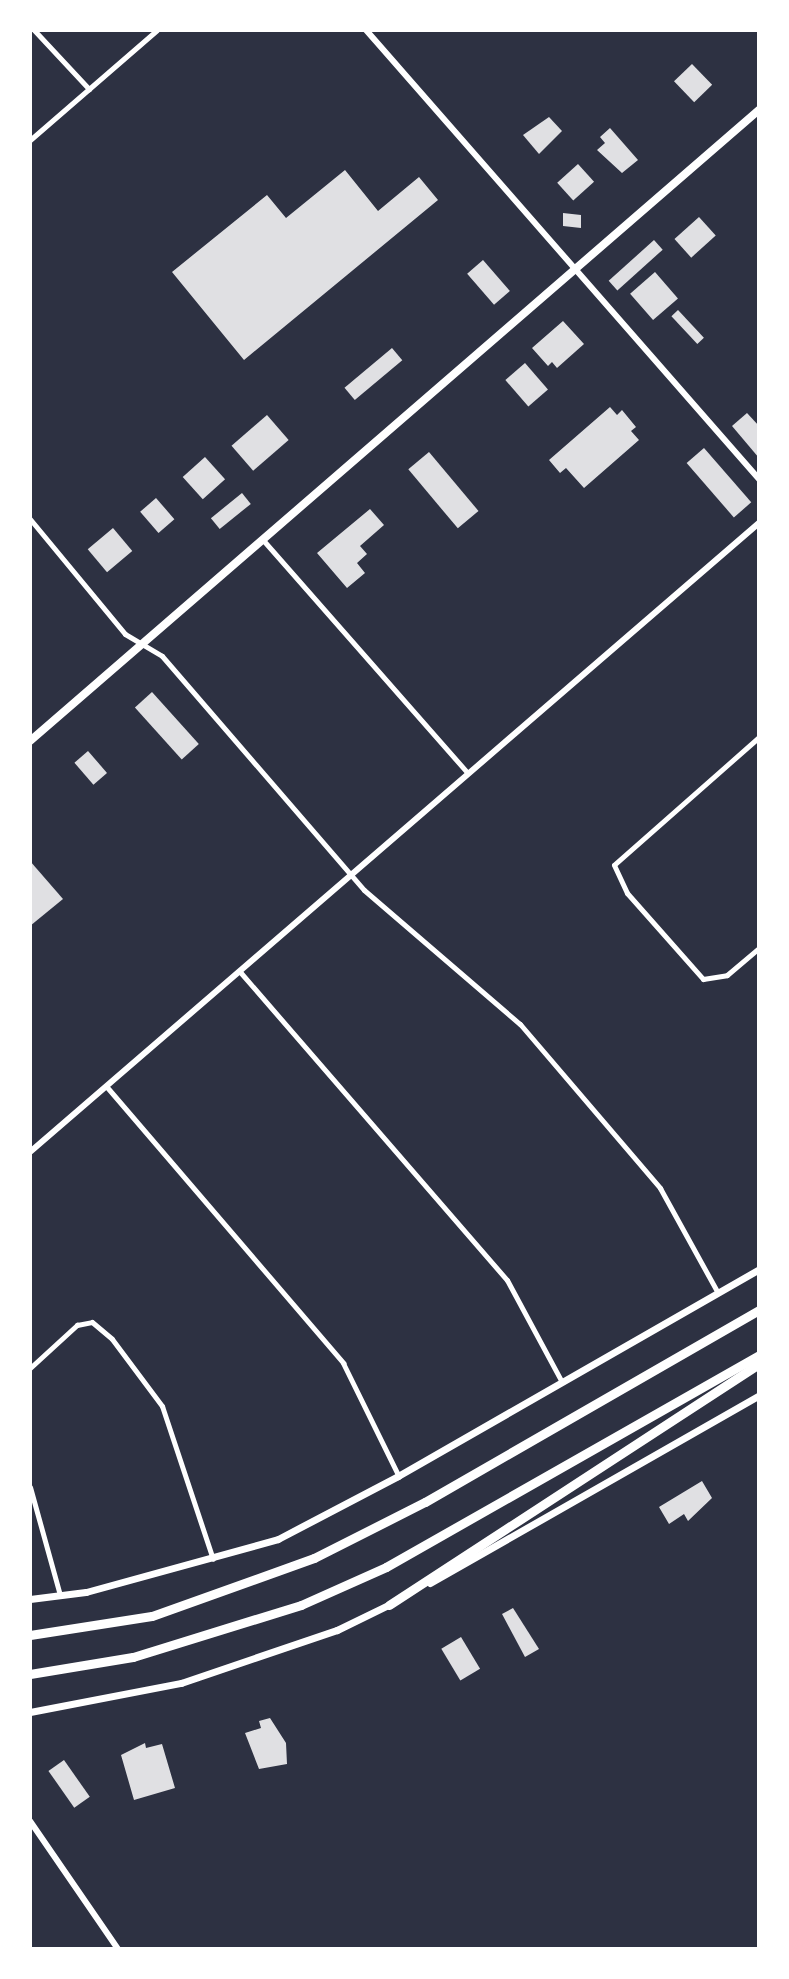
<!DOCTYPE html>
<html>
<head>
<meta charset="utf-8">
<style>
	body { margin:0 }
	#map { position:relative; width:789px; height:1979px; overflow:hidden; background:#2d3142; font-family:"Alegreya Sans",sans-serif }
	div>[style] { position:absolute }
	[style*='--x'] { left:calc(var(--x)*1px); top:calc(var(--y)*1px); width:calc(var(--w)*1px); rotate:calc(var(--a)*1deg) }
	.building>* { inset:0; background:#e0e0e3; transform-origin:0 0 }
	.minor>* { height:5px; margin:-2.5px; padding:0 2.5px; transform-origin:2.5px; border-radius:2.5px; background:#fff }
	.tertiary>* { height:6px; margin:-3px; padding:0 3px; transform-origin:3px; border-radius:3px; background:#fff }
	.secondary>* { height:7px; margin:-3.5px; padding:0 3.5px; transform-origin:3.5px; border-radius:3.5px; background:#fff }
	.primary>* { height:8px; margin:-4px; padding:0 4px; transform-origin:4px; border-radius:4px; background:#fff }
	.motorway>* { height:9px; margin:-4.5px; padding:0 4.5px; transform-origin:4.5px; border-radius:4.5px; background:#fff }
	span { translate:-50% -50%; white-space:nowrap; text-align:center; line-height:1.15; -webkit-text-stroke:6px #fff; paint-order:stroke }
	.frame { position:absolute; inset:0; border:32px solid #fff; pointer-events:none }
</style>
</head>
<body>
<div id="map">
	<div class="building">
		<i style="left:692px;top:64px;width:29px;height:25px;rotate:46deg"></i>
		<i style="clip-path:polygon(549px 117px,562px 131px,539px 154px,523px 135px)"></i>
		<i style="clip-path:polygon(610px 128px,638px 160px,622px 173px,597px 150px,605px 143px,600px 137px)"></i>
		<i style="left:578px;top:164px;width:24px;height:28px;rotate:48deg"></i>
		<i style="clip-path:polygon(345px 170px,378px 211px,419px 177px,438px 200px,244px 360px,172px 272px,267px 195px,286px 218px)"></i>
		<i style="clip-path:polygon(563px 213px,581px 215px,581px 228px,563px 226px)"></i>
		<i style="left:699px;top:217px;width:25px;height:33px;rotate:48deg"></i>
		<i style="left:654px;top:240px;width:13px;height:61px;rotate:48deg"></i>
		<i style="left:483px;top:260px;width:41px;height:21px;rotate:49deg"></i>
		<i style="left:655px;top:272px;width:35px;height:33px;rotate:49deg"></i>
		<i style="left:678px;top:310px;width:38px;height:9px;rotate:47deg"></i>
		<i style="clip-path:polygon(563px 321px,584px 344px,557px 368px,552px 362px,548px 366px,532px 348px)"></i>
		<i style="left:392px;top:348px;width:16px;height:62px;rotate:50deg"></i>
		<i style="left:525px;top:363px;width:35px;height:26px;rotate:49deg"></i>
		<i style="clip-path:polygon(610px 407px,617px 415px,622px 410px,636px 427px,631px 431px,639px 440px,584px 488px,566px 468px,560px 473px,549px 460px)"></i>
		<i style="clip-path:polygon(747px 413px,759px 426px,759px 458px,732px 426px)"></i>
		<i style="left:267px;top:415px;width:33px;height:47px;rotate:49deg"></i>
		<i style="left:704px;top:448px;width:72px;height:23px;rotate:49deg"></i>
		<i style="left:429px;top:452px;width:77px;height:27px;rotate:50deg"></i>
		<i style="left:205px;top:457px;width:30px;height:30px;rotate:48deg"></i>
		<i style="left:242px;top:493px;width:14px;height:40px;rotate:51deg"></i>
		<i style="left:156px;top:498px;width:28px;height:21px;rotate:49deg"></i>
		<i style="clip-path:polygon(370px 509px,384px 525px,360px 546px,367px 554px,357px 563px,365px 573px,347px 588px,317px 553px)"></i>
		<i style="left:113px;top:528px;width:30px;height:33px;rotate:50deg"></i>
		<i style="left:152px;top:692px;width:70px;height:23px;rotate:48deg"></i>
		<i style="left:88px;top:751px;width:29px;height:18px;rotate:49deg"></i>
		<i style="clip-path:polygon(30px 861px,63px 899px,30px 926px)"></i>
		<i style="clip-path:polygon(702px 1481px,712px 1498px,688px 1521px,684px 1514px,669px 1524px,659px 1507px)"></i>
		<i style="clip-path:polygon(513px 1608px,539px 1649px,525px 1657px,502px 1614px)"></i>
		<i style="left:461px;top:1637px;width:37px;height:23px;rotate:59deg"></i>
		<i style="clip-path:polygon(270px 1718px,286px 1743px,287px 1764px,259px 1769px,245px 1733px,261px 1728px,259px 1721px)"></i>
		<i style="clip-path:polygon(145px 1743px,146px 1748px,162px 1744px,175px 1788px,134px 1800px,121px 1755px)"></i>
		<i style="left:64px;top:1760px;width:45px;height:19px;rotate:55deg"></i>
	</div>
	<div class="minor">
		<i style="--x:34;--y:30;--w:81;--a:47"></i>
		<i style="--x:30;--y:140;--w:168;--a:-40.9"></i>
		<i style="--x:30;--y:519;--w:149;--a:50.4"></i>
		<i style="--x:125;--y:634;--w:43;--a:30.7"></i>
		<i style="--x:162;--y:656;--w:309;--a:49.2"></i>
		<i style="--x:364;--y:890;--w:206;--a:40.7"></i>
		<i style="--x:520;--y:1024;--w:216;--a:49.5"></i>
		<i style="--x:660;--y:1188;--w:120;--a:61.1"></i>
		<i style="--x:263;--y:540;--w:308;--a:48.7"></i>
		<i style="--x:759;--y:737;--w:193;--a:138.6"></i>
		<i style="--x:614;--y:865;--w:31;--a:65"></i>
		<i style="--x:627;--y:893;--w:115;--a:48.5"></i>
		<i style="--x:703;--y:979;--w:24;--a:-9"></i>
		<i style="--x:727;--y:975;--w:42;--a:-40.2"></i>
		<i style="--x:241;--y:973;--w:406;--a:49.1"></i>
		<i style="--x:507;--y:1280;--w:116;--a:61.7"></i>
		<i style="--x:106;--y:1086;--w:365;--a:49.4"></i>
		<i style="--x:343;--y:1363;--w:125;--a:63.8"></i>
		<i style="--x:30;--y:1368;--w:64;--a:-42.5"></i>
		<i style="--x:77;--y:1325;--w:15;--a:-11"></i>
		<i style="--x:92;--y:1322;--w:26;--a:40"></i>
		<i style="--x:112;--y:1339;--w:84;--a:53.3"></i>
		<i style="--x:162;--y:1406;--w:161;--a:71.6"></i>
		<i style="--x:30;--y:1487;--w:112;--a:74.5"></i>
	</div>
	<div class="tertiary">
		<i style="--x:366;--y:30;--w:597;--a:48.81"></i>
		<i style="--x:30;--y:1152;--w:963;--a:-40.79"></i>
		<i style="--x:30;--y:1821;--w:155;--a:55.5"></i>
	</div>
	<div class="secondary">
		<i style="--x:430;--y:1583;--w:379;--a:-29.7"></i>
		<i style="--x:30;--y:1599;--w:56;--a:-7.1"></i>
		<i style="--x:86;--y:1592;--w:199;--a:-15.4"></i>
		<i style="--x:278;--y:1539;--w:136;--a:-27.7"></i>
		<i style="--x:398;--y:1476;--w:416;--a:-29.8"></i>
		<i style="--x:30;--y:1712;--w:154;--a:-10.9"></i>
		<i style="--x:181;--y:1683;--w:165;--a:-18.8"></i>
		<i style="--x:337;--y:1630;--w:59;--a:-26.1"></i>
	</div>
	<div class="primary">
		<i style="--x:30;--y:741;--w:964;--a:-40.88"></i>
	</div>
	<div class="motorway">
		<i style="--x:389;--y:1605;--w:442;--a:-33.1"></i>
		<i style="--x:30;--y:1635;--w:123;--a:-8.9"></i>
		<i style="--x:152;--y:1616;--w:172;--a:-19.7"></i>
		<i style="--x:314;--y:1558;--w:124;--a:-26.8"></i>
		<i style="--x:425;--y:1502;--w:385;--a:-29.9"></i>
		<i style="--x:30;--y:1674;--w:104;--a:-9.4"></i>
		<i style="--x:133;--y:1657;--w:176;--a:-17.2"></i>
		<i style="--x:301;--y:1605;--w:93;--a:-24.1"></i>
		<i style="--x:386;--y:1567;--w:429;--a:-29.6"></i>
	</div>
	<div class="frame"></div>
</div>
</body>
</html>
